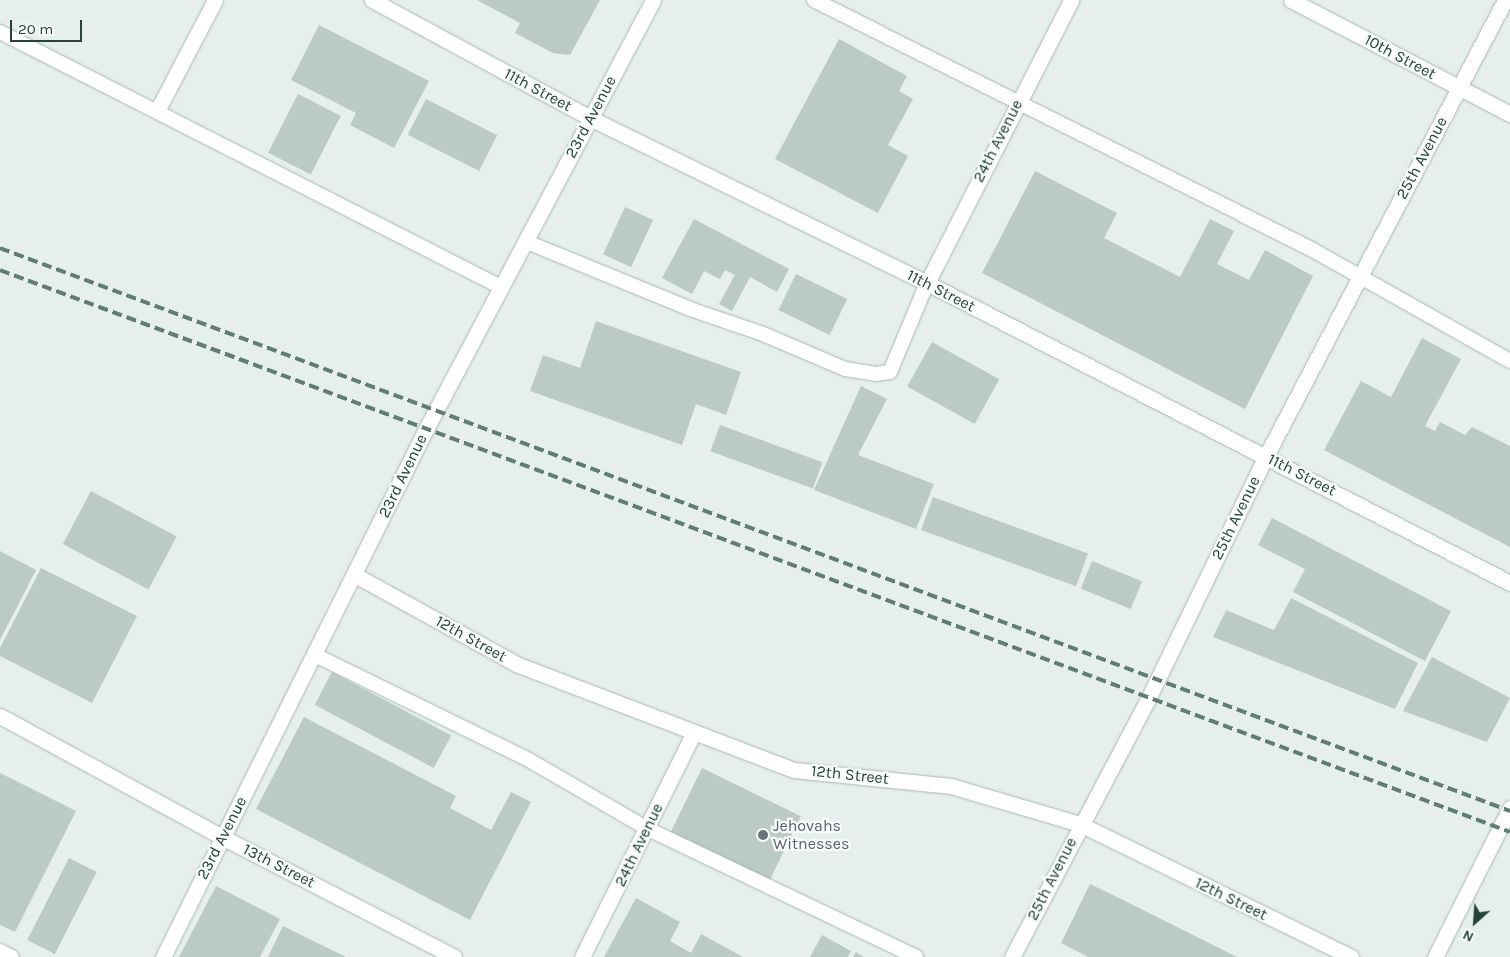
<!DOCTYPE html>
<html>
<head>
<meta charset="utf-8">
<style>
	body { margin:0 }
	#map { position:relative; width:1510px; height:957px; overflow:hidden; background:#e6efeb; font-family:Karla,sans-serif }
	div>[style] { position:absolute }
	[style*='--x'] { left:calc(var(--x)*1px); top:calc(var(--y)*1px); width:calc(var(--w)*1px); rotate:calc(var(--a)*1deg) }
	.building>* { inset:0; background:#bbcac4; transform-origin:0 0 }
	.roads { filter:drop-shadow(0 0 1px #a8b8b2) drop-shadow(0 0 1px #a8b8b2) }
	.service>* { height:14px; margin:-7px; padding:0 7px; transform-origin:7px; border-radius:7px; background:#fff }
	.minor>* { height:15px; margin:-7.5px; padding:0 7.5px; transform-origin:7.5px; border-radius:7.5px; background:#fff }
	.tertiary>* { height:15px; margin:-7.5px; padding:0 7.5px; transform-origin:7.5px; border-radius:7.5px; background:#fff }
	.secondary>* { height:15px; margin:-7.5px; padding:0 7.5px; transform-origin:7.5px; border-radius:7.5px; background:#fff }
	.rail>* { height:4px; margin-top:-2px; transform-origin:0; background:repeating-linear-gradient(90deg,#5f7d75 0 10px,transparent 0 15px) }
	.dots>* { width:14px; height:14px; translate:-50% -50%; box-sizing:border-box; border:2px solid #f7fbf9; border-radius:50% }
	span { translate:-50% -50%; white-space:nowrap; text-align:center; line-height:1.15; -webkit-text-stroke:4.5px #f7fbf9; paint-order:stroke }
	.street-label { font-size:16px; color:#24423a }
	.worship-label { font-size:16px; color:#5b616d }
	.left { translate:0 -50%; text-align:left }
	.north { position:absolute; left:1450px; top:897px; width:50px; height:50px; -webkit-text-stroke:4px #f7fbf9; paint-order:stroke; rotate:206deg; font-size:14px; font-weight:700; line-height:20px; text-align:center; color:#24423a }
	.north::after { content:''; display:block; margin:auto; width:18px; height:22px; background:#24423a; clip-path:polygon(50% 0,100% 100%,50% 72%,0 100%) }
	.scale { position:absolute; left:10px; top:20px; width:72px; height:22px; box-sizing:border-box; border:2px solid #24423a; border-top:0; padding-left:6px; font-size:15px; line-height:18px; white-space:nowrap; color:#24423a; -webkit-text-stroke:4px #f7fbf9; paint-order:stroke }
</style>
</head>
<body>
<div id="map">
	<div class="building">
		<i style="clip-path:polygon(477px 0,600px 0,570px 55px,553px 53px,515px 33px,520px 23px)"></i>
		<i style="clip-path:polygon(319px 25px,429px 81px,394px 148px,350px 125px,356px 113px,291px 80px)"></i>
		<i style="clip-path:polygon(839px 39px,907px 76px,899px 91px,913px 99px,888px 145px,908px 156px,878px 213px,775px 159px)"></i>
		<i style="left:298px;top:94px;width:48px;height:66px;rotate:27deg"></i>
		<i style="left:426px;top:99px;width:80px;height:40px;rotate:27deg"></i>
		<i style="clip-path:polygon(1035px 171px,1117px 213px,1104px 238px,1180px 277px,1210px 219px,1234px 231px,1217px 264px,1249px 280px,1265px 250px,1313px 276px,1245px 409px,982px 273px)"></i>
		<i style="left:625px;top:207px;width:31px;height:52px;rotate:25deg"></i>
		<i style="clip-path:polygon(694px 219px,789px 269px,777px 292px,750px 277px,732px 311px,719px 304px,735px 275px,725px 270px,720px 279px,704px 271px,692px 294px,662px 278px)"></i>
		<i style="left:796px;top:274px;width:57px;height:40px;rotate:26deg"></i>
		<i style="clip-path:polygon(596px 321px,741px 372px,726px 415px,696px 404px,682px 445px,530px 391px,543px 355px,580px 368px)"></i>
		<i style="clip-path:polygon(1422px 338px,1461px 359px,1425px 426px,1435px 431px,1440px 422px,1465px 435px,1472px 427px,1510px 446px,1510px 547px,1324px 450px,1361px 381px,1391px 397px)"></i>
		<i style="left:932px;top:342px;width:77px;height:51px;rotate:29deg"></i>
		<i style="clip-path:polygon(861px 386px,887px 399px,858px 455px,934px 484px,916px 529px,814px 490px)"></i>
		<i style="left:720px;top:425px;width:109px;height:28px;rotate:20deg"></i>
		<i style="left:91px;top:491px;width:97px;height:60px;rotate:28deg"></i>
		<i style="left:933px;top:497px;width:165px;height:35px;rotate:20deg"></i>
		<i style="clip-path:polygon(1272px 518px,1451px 611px,1425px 661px,1293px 592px,1305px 569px,1258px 545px)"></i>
		<i style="clip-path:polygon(0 551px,36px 570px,0 640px)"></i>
		<i style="left:1092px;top:561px;width:54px;height:30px;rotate:22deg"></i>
		<i style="clip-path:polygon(41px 568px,137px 616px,92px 703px,0 656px,0 648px)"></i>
		<i style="clip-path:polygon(1291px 598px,1418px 663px,1395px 709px,1213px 637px,1226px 610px,1274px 630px)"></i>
		<i style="clip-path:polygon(1432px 657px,1510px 698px,1487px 742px,1403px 711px)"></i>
		<i style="left:332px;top:672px;width:135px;height:37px;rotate:28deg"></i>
		<i style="clip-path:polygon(304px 717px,456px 796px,450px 808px,491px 830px,511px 792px,531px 802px,470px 920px,256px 809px)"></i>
		<i style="left:702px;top:768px;width:110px;height:74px;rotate:26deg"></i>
		<i style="clip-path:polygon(0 773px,76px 811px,15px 932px,0 925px)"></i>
		<i style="left:69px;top:858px;width:31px;height:92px;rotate:27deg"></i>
		<i style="clip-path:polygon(1090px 884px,1123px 900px,1237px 957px,1088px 957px,1061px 943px)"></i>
		<i style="clip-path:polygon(216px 886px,280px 919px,260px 957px,179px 957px)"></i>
		<i style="clip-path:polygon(636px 898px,680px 922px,670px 941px,691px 953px,701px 934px,743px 957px,604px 957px)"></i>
		<i style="clip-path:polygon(283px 926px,346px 957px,268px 957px)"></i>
		<i style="clip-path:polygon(822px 935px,851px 951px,848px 957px,810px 957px)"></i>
		<i style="clip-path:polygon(856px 952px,864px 957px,853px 957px)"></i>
	</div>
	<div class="roads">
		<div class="service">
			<i style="--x:814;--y:0;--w:558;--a:26.61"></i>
			<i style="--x:1313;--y:250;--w:226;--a:29.4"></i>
			<i style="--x:0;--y:32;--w:562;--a:26.98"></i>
			<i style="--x:527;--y:242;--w:176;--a:22.3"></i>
			<i style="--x:690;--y:309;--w:77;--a:18.9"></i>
			<i style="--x:763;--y:334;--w:89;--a:23.1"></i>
			<i style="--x:845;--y:369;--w:31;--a:9"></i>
			<i style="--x:876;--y:374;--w:14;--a:-8"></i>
			<i style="--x:890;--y:372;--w:96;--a:-67.4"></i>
			<i style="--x:315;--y:655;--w:238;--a:26.1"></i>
			<i style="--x:529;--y:760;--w:138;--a:30.1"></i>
			<i style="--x:648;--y:829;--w:297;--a:25.5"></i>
			<i style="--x:0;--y:951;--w:13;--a:27"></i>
		</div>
		<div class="minor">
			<i style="--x:1291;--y:0;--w:247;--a:27.5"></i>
			<i style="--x:157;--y:111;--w:125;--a:-62.4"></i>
			<i style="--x:927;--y:283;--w:318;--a:-63"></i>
			<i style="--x:355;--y:575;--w:184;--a:28.9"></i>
			<i style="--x:516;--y:664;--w:298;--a:20.9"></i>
			<i style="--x:794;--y:770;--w:158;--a:5.8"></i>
			<i style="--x:951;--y:786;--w:134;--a:16.4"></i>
			<i style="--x:1080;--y:824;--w:302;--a:26.1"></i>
			<i style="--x:0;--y:716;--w:253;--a:28.6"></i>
			<i style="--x:582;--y:957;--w:251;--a:-63.5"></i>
			<i style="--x:1012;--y:957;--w:292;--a:-62.2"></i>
			<i style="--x:1148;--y:699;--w:270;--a:-64.1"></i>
			<i style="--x:1266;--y:456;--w:515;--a:-62.34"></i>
		</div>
		<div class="tertiary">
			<i style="--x:372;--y:0;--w:248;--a:28.4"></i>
			<i style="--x:590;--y:118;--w:375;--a:26.1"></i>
			<i style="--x:927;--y:283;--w:656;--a:27.23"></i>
			<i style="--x:1435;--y:957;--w:167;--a:-63.3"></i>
		</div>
		<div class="secondary">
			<i style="--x:222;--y:837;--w:261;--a:27.3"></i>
			<i style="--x:163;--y:957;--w:590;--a:-63.52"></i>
			<i style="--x:426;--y:429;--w:485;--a:-62.1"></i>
		</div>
	</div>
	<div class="rail">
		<i style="--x:0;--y:248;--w:1612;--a:20.45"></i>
		<i style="--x:0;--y:270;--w:1611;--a:20.41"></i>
	</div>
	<div class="dots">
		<i style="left:763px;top:835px;background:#6b7280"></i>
	</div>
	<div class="street-label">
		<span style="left:1400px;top:57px;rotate:28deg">10th Street</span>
		<span style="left:538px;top:90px;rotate:28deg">11th Street</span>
		<span style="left:591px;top:117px;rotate:-62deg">23rd Avenue</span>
		<span style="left:998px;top:141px;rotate:-63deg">24th Avenue</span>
		<span style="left:1422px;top:158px;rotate:-62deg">25th Avenue</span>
		<span style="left:941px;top:291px;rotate:27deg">11th Street</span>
		<span style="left:1302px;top:475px;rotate:27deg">11th Street</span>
		<span style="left:403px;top:476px;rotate:-64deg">23rd Avenue</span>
		<span style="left:1236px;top:518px;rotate:-64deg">25th Avenue</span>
		<span style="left:471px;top:639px;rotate:29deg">12th Street</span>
		<span style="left:850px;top:775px;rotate:6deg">12th Street</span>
		<span style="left:222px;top:838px;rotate:-63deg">23rd Avenue</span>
		<span style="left:639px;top:845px;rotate:-64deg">24th Avenue</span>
		<span style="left:279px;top:866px;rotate:27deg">13th Street</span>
		<span style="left:1052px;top:879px;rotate:-63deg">25th Avenue</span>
		<span style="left:1231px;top:899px;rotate:26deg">12th Street</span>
	</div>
	<div class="worship-label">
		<span class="left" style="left:773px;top:835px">Jehovahs<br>Witnesses</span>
	</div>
	<div class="north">N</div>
	<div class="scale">20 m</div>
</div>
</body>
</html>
